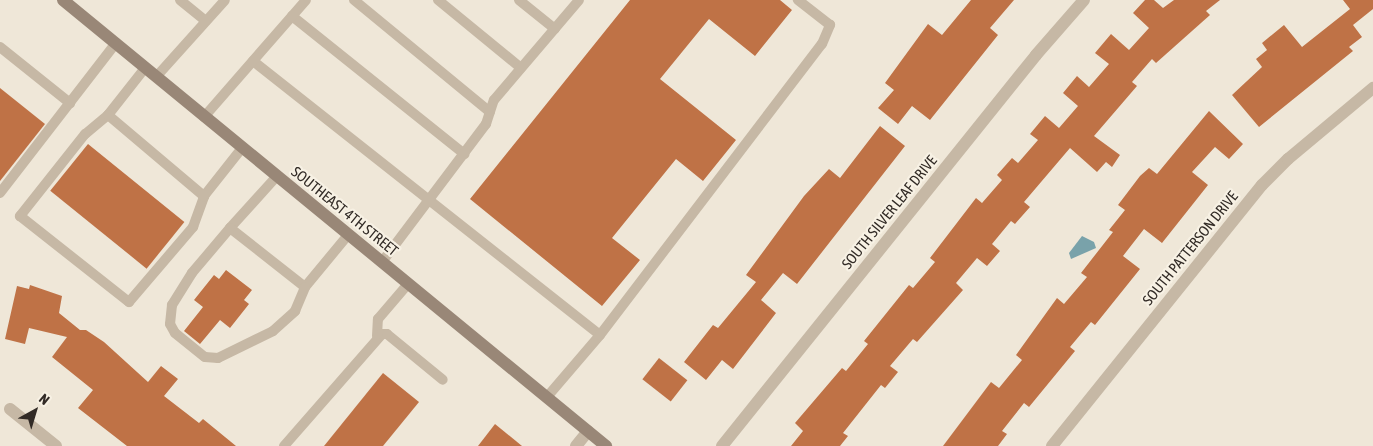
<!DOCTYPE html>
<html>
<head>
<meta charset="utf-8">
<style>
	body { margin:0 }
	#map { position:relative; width:1373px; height:446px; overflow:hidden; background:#efe7d8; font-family:"Asap Condensed",sans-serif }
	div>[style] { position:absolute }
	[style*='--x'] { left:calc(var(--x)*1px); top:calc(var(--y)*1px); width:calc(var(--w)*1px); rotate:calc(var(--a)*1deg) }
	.water>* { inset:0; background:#79a2aa }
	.building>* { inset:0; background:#bf7246; transform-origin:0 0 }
	.service>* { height:10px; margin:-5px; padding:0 5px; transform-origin:5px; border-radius:5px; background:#c6b8a5 }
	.minor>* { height:12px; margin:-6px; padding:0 6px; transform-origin:6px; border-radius:6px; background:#c6b8a5 }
	.secondary>* { height:12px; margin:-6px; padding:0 6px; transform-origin:6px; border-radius:6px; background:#998777 }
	span { translate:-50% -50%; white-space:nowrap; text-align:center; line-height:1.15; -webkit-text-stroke:4.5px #f7f1e4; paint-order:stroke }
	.street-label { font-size:15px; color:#322b26 }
	.north { position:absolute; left:10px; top:386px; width:50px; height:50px; -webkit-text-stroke:4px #f7f1e4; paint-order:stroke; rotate:39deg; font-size:14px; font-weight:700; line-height:20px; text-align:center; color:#322b26 }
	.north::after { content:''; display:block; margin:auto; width:18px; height:22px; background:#322b26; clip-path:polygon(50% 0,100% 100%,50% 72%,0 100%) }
</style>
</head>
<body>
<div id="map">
	<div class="water">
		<i style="clip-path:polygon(1082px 236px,1094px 242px,1096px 248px,1071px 259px,1069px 253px)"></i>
	</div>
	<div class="building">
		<i style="clip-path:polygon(630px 0,780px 0,792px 10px,755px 56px,709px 19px,660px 79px,736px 140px,703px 181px,676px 159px,612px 238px,640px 260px,602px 306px,470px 199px)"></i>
		<i style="clip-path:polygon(971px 0,1014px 0,990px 28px,998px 35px,930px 120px,912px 106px,898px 124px,878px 108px,894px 90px,885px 83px,928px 24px,942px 35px)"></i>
		<i style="clip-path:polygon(1145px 0,1154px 0,1163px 8px,1174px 0,1220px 0,1206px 11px,1210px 15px,1156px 63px,1152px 59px,1132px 82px,1137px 86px,1094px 136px,1120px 155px,1112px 167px,1106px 162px,1097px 172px,1070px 148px,1024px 202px,1030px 207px,1015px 224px,1011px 221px,992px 244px,1000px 251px,987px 266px,977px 258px,956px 283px,963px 290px,917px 342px,913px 339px,890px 366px,898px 372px,885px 388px,881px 385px,843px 433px,848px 436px,840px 446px,791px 446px,803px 431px,795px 423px,842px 368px,846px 371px,868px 344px,864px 341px,909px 285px,913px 288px,935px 262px,930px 258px,976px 198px,982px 203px,1002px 180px,997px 175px,1012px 158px,1018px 163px,1038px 140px,1030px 134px,1045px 116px,1059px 128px,1078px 106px,1063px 93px,1077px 76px,1089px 87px,1109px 64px,1095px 53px,1111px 34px,1129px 50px,1149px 28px,1133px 13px)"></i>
		<i style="clip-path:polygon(1343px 0,1373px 0,1373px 9px,1353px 25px,1362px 37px,1349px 47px,1353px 51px,1259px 127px,1232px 95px,1262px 67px,1256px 59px,1267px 50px,1262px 43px,1284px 25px,1302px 47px,1350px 9px)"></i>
		<i style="clip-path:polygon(0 88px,45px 124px,0 181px)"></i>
		<i style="clip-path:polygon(1209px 111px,1243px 144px,1229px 159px,1215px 147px,1192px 172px,1208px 185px,1162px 243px,1144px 229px,1123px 256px,1140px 269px,1095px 325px,1091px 322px,1070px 347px,1075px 351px,1029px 407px,1024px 403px,1002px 431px,1007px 434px,998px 446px,943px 446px,991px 382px,999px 388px,1022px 360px,1016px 355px,1057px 298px,1064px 304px,1087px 277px,1081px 273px,1113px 232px,1109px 230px,1125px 210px,1118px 205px,1140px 176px,1149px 168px,1157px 174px)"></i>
		<i style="clip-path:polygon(880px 126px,905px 146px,797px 284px,783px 273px,761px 300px,776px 313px,733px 369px,722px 360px,706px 380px,684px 362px,713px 325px,718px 328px,756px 282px,746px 275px,804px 196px,829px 169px,840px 178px)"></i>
		<i style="left:88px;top:144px;width:124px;height:60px;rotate:39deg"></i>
		<i style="clip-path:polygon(226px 270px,252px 290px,244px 300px,249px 304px,230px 328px,220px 320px,200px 344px,184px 331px,203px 307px,194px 300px,214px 275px,219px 279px)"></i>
		<i style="clip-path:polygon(30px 285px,62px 296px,59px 313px,80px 330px,86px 330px,104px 342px,148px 382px,161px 366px,178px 379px,164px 396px,199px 423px,203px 419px,236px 446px,127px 446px,78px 408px,93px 390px,52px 357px,67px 337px,29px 328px,25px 344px,5px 339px,17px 286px,29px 289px)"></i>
		<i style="left:659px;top:358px;width:36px;height:27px;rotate:38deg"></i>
		<i style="clip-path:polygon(383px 373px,419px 402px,383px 446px,324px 446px)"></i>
		<i style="clip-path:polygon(495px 424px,522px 446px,478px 446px)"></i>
	</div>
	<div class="service">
		<i style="--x:180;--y:0;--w:33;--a:39"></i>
		<i style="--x:354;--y:0;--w:176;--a:39.5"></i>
		<i style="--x:438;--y:0;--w:107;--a:39.3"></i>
		<i style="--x:519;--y:0;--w:46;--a:38.9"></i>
		<i style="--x:292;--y:16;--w:221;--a:38.7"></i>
		<i style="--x:0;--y:47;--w:90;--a:38.7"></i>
		<i style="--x:253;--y:61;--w:442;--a:38.3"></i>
		<i style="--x:600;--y:335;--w:82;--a:130.5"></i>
		<i style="--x:145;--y:68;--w:60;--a:128.2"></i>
		<i style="--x:108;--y:115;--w:30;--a:140"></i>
		<i style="--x:85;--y:134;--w:105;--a:128.4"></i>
		<i style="--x:20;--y:216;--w:139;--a:38.3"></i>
		<i style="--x:129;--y:302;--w:99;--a:-49.5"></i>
		<i style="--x:193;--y:227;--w:33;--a:-70"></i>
		<i style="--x:204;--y:196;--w:61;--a:-51.6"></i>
		<i style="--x:156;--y:77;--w:103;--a:-48.1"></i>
		<i style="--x:108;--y:115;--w:126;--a:40.2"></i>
		<i style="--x:204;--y:117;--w:155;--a:-48.9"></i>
		<i style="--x:277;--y:176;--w:70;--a:132.1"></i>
		<i style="--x:230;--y:228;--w:95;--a:38.2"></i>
		<i style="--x:305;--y:287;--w:67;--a:-50.4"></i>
		<i style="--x:0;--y:193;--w:190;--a:-52.3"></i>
		<i style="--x:230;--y:228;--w:59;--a:130.2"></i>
		<i style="--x:192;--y:273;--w:38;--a:122"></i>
		<i style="--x:172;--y:305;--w:19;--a:96"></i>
		<i style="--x:170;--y:324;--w:10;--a:61"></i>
		<i style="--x:175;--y:333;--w:38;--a:39"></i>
		<i style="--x:205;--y:357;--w:13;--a:4"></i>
		<i style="--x:218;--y:358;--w:61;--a:-26.1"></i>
		<i style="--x:273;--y:331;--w:30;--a:-42"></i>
		<i style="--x:295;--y:311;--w:26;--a:-67"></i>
		<i style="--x:382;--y:262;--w:173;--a:-53"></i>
		<i style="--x:486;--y:124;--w:25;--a:-72"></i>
		<i style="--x:494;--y:100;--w:131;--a:-49.6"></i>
		<i style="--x:600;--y:335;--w:366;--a:-52.7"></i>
		<i style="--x:822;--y:44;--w:21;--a:-67"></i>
		<i style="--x:830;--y:25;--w:41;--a:-142"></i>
		<i style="--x:377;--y:336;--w:17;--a:-87"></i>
		<i style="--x:378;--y:319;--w:46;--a:-49.4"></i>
		<i style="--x:284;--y:446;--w:149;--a:-48.8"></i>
		<i style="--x:382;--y:334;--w:5;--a:0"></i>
		<i style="--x:387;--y:334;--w:72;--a:39.4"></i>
	</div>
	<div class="minor">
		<i style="--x:10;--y:409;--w:59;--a:38.8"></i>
		<i style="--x:576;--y:446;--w:19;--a:-51"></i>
		<i style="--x:722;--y:446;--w:501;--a:-51.23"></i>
		<i style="--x:1036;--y:55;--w:73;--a:-48.9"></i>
		<i style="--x:1052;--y:446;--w:335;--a:-51.2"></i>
		<i style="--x:1262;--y:185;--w:37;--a:-45"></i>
		<i style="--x:1288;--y:159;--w:111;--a:-39.9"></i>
	</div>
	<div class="secondary">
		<i style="--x:63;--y:0;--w:703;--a:39.4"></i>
	</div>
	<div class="street-label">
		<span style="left:345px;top:211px;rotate:39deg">SOUTHEAST 4TH STREET</span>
		<span style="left:889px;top:212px;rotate:-51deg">SOUTH SILVER LEAF DRIVE</span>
		<span style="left:1190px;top:248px;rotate:-51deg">SOUTH PATTERSON DRIVE</span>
	</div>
	<div class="north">N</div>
</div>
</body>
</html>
